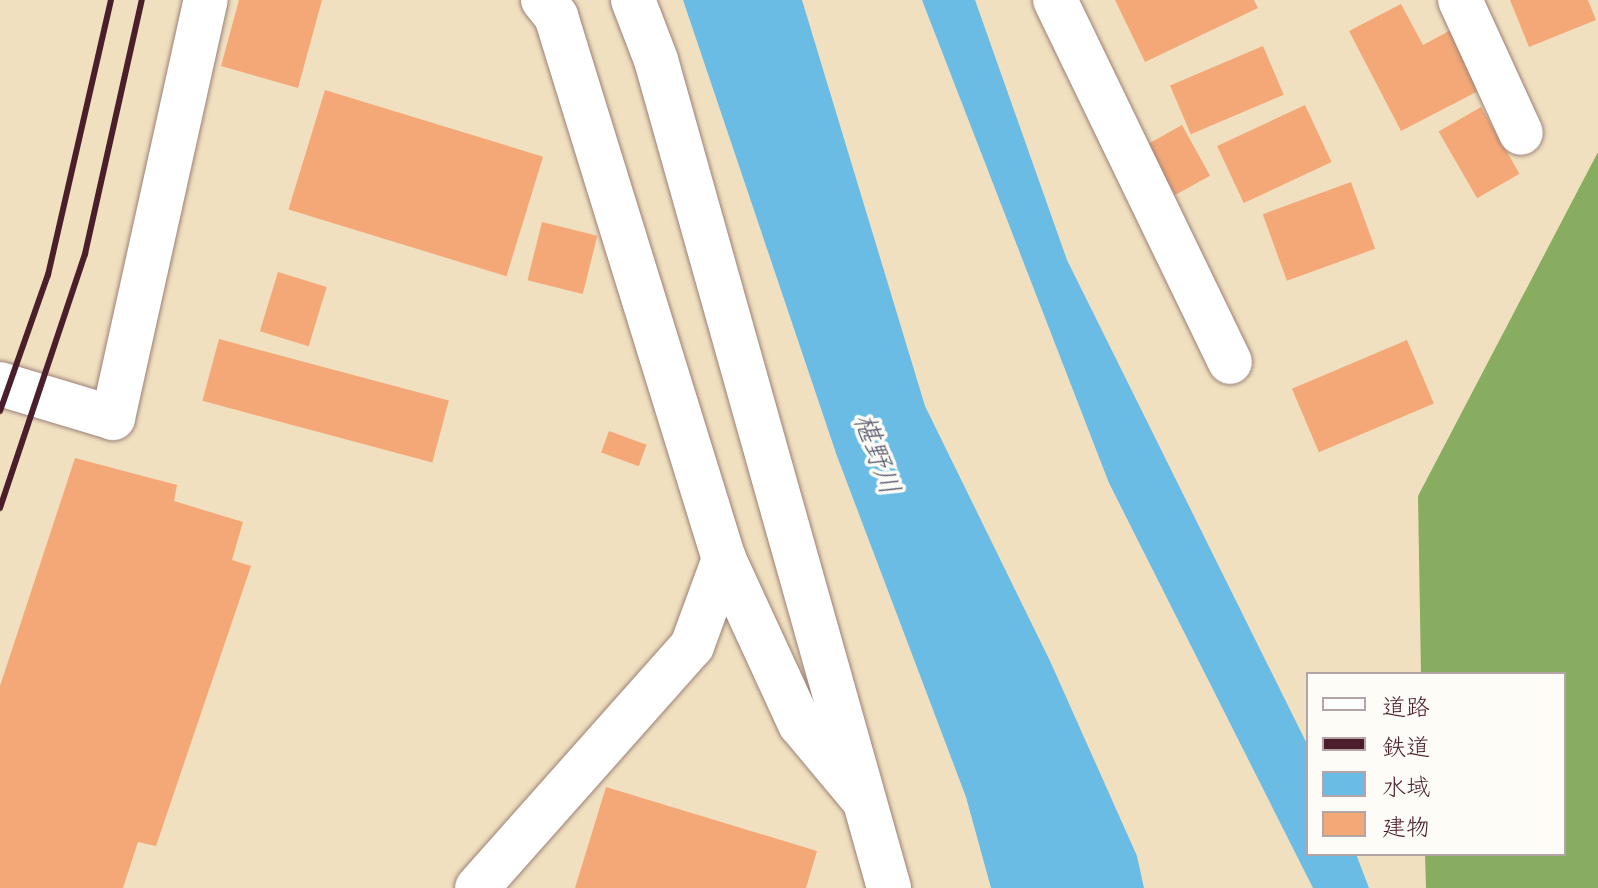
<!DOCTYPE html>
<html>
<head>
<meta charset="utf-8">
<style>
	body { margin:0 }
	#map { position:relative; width:1598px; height:888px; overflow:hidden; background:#f0e0c0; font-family:"Comic Neue","Klee One",sans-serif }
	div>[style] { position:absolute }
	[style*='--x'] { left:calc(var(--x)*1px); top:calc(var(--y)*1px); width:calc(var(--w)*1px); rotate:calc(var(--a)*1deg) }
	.forest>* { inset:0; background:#88ac60 }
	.water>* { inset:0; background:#6abce5 }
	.building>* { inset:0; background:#f4a878; transform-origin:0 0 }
	.roads { filter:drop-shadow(0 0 2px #9d8076) drop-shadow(0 0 2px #9d8076) }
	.street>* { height:44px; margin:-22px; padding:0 22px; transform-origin:22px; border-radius:22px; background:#fff }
	.rail>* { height:6px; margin:-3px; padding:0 3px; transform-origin:3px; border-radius:3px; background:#4a1f2b }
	span { translate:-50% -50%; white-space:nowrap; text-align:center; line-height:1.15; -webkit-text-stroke:7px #fdfcf7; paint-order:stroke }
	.water-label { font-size:28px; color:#55566c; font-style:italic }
	.legend { position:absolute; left:1306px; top:672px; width:260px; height:184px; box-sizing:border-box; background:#fdfcf7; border:2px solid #b5a4a5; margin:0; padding:10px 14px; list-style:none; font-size:24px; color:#4a1f2b }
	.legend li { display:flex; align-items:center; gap:16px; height:40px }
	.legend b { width:40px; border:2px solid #b5a4a5 }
</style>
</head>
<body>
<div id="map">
	<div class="forest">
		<i style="clip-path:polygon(1598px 152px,1598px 888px,1426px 888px,1425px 854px,1564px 854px,1564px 674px,1421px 674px,1418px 496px)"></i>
	</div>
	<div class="water">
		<i style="clip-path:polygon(683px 0,802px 0,925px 406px,1050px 661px,1137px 856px,1144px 888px,991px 888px,966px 797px,837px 456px)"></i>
		<i style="clip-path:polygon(922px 0,975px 0,1067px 260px,1308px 746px,1308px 854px,1356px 854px,1369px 888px,1313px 888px,1109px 483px)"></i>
	</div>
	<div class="building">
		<i style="clip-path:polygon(239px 0,322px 0,298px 88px,221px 66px)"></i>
		<i style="clip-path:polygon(1115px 0,1254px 0,1258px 8px,1145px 62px)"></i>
		<i style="clip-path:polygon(1510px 0,1588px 0,1596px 20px,1529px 47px)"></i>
		<i style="clip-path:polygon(1401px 4px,1423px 45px,1451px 30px,1482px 89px,1401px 131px,1349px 31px)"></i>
		<i style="left:1263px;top:46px;width:53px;height:101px;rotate:67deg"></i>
		<i style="left:325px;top:90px;width:228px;height:125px;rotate:17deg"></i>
		<i style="left:1305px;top:105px;width:63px;height:97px;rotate:65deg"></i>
		<i style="left:1481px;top:107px;width:77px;height:49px;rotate:60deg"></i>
		<i style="left:1182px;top:125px;width:58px;height:40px;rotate:61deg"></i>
		<i style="left:1351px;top:182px;width:71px;height:94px;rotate:70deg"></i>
		<i style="left:542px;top:222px;width:57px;height:60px;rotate:14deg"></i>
		<i style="left:278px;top:272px;width:51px;height:62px;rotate:17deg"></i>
		<i style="left:219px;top:339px;width:238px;height:64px;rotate:15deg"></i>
		<i style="left:1407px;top:340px;width:69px;height:125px;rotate:67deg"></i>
		<i style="left:609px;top:431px;width:40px;height:23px;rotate:20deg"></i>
		<i style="clip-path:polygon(75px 458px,177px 485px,174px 501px,243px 522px,232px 560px,251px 566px,156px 846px,138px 842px,123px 888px,0 888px,0 686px)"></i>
		<i style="clip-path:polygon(606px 787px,817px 851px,806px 888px,575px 888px)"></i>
	</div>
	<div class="roads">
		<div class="street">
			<i style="--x:543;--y:0;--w:21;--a:51"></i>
			<i style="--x:556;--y:16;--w:568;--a:72.81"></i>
			<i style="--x:724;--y:559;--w:182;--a:65.3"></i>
			<i style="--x:800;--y:724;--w:95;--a:50.1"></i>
			<i style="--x:633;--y:0;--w:64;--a:69"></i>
			<i style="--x:656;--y:60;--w:860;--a:74.28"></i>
			<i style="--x:1055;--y:0;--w:402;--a:64.2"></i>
			<i style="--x:1460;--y:0;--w:146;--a:65.4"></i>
			<i style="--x:0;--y:384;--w:118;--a:16.7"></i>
			<i style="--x:113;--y:418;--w:428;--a:-77.5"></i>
			<i style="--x:477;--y:888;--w:324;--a:-48.4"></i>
			<i style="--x:692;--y:646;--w:93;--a:-69.8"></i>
		</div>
	</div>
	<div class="rail">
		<i style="--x:0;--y:411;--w:144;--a:-70.6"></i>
		<i style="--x:48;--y:275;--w:282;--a:-77.1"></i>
		<i style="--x:0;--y:508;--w:268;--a:-71.5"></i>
		<i style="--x:85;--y:254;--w:260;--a:-77.4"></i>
	</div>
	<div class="water-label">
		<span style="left:877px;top:454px;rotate:70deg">椹野川</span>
	</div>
	<ul class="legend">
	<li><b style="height:10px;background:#fff"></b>道路</li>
	<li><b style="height:10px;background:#4a1f2b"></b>鉄道</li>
	<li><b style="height:22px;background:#6abce5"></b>水域</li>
	<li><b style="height:22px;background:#f4a878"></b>建物</li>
	</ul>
</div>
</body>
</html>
